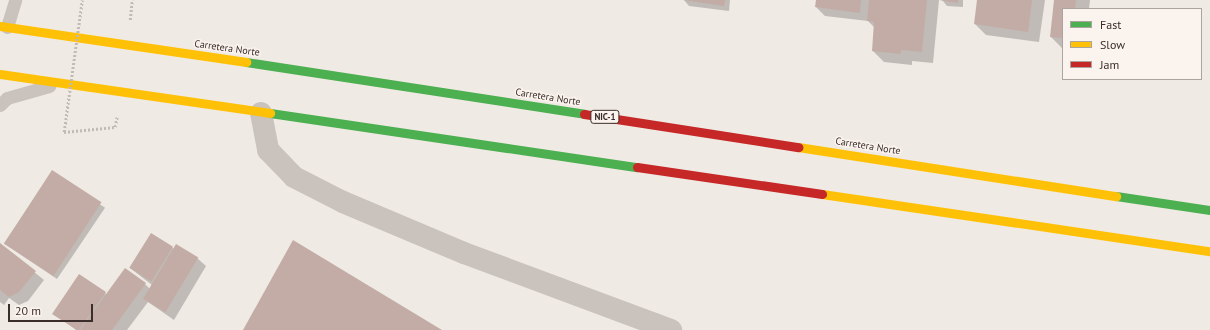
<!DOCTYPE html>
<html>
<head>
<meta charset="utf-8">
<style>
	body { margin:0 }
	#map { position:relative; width:1210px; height:330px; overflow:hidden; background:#f0eae4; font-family:"PT Sans",sans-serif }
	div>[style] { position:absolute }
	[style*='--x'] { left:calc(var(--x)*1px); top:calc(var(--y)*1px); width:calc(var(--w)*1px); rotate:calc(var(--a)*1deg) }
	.shadow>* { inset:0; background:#0003; transform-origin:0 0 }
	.building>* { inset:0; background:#c3aca6; transform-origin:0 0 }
	.path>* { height:2.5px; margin-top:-1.25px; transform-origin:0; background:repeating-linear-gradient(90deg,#c2bab5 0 2px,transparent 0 4px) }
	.lane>* { height:13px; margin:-6.5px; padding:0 6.5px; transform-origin:6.5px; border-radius:6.5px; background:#c9c2bd }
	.street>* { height:22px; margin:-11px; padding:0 11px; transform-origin:11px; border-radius:11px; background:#c9c2bd }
	.fast>* { height:9px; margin:-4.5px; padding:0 4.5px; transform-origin:4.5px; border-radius:4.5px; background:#4caf50 }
	.slow>* { height:9px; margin:-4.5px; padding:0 4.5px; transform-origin:4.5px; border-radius:4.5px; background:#ffc107 }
	.jam>* { height:9px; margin:-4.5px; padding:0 4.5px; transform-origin:4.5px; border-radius:4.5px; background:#c62828 }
	.path-bridge>* { height:2.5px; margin-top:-1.25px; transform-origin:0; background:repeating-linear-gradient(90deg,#c2bab5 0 2px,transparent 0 4px) }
	span { translate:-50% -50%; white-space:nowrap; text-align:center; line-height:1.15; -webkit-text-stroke:3px #fbf3ed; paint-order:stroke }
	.shield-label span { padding:1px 3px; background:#fbf3ed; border:1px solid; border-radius:3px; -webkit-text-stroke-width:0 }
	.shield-label { font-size:9px; color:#3a2e2a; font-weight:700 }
	.street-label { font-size:10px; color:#3a2e2a }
	.legend { position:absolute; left:1062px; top:8px; width:140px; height:72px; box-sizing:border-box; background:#fbf3ed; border:1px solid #aea49f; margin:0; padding:5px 7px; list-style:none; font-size:12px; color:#3a2e2a }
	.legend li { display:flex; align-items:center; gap:8px; height:20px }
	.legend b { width:20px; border:1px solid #aea49f }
	.scale { position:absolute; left:8px; top:304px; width:85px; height:18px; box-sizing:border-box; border:2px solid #3a2e2a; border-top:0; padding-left:5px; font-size:12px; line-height:14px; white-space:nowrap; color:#3a2e2a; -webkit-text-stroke:3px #fbf3ed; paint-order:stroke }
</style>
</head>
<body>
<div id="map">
	<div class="shadow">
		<i style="clip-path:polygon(684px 0,730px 0,729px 11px,689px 6px)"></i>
		<i style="clip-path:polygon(817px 0,939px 0,933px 63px,912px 61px,912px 65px,884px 62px,873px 51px,875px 28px,868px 21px,825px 16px,816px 7px)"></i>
		<i style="clip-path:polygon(942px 0,963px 0,963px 7px,947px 6px)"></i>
		<i style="clip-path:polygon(978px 0,1045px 0,1039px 42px,986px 35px,975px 24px)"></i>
		<i style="clip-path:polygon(1055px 0,1090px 0,1089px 9px,1063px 9px,1063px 49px,1051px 37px)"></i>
		<i style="left:52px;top:172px;width:64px;height:86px;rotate:34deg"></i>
		<i style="clip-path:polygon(151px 235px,174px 249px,197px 258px,206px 266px,174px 320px,148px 302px,127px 330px,76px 330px,54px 313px,105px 293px,107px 295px,145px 284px,150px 289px,152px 285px,130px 268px)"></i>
		<i style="clip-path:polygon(0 244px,44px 280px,28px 301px,19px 305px,9px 298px,4px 305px,0 302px)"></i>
	</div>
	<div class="building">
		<i style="clip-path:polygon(683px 0,725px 0,724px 6px)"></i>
		<i style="clip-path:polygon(816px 0,861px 0,860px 13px,815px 7px)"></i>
		<i style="clip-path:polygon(869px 0,927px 0,922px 52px,901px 50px,901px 54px,872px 51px,874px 22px,867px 21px)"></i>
		<i style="clip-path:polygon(939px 0,958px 0,958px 3px)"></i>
		<i style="clip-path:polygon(977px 0,1032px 0,1028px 32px,974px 24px)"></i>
		<i style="clip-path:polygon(1054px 0,1076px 0,1075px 9px,1063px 9px,1063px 38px,1050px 37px)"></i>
		<i style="left:52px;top:170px;width:59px;height:88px;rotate:33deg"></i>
		<i style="left:151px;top:233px;width:26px;height:41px;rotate:32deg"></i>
		<i style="clip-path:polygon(293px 240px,442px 330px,243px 330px)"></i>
		<i style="clip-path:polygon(0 243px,36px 271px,19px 292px,9px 297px,0 290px)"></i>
		<i style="left:176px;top:244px;width:26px;height:64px;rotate:31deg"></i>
		<i style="clip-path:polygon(125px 268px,146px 283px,112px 330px,80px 330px)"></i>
		<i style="clip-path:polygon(79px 274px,106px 292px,79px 330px,77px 330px,52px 314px)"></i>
	</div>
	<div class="path">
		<i style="--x:130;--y:20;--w:20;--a:-84"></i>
		<i style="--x:64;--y:132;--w:51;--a:-5.6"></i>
		<i style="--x:115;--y:127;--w:10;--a:-79"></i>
	</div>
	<div class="lane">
		<i style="--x:7;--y:27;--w:28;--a:-73"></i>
		<i style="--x:0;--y:105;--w:10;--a:-45"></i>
		<i style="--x:7;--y:98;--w:44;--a:-15.9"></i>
	</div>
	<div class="street">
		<i style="--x:261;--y:113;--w:38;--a:79"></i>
		<i style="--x:268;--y:150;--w:37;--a:46"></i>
		<i style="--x:294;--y:177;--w:55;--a:27"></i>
		<i style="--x:343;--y:202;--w:131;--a:22.9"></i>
		<i style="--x:464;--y:253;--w:221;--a:20.4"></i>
	</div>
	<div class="fast">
		<i style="--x:246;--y:62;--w:342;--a:8.7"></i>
		<i style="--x:270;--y:113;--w:371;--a:8.4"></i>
		<i style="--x:1116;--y:196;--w:95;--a:8.5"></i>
	</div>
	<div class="slow">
		<i style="--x:0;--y:26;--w:249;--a:8.3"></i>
		<i style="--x:0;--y:74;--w:273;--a:8.2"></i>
		<i style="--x:798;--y:147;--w:322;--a:8.8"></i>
		<i style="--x:822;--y:194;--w:392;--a:8.4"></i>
	</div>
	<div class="jam">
		<i style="--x:584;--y:114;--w:217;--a:8.8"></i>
		<i style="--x:637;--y:167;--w:187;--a:8.3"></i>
	</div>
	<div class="path-bridge">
		<i style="--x:64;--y:132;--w:133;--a:-82.2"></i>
	</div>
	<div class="shield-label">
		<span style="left:605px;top:117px">NIC-1</span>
	</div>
	<div class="street-label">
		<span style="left:227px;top:48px;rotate:8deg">Carretera Norte</span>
		<span style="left:548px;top:97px;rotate:9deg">Carretera Norte</span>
		<span style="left:868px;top:146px;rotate:9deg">Carretera Norte</span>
	</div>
	<ul class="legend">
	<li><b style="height:5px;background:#4caf50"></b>Fast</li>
	<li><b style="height:5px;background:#ffc107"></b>Slow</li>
	<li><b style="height:5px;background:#c62828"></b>Jam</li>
	</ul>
	<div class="scale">20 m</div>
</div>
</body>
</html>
